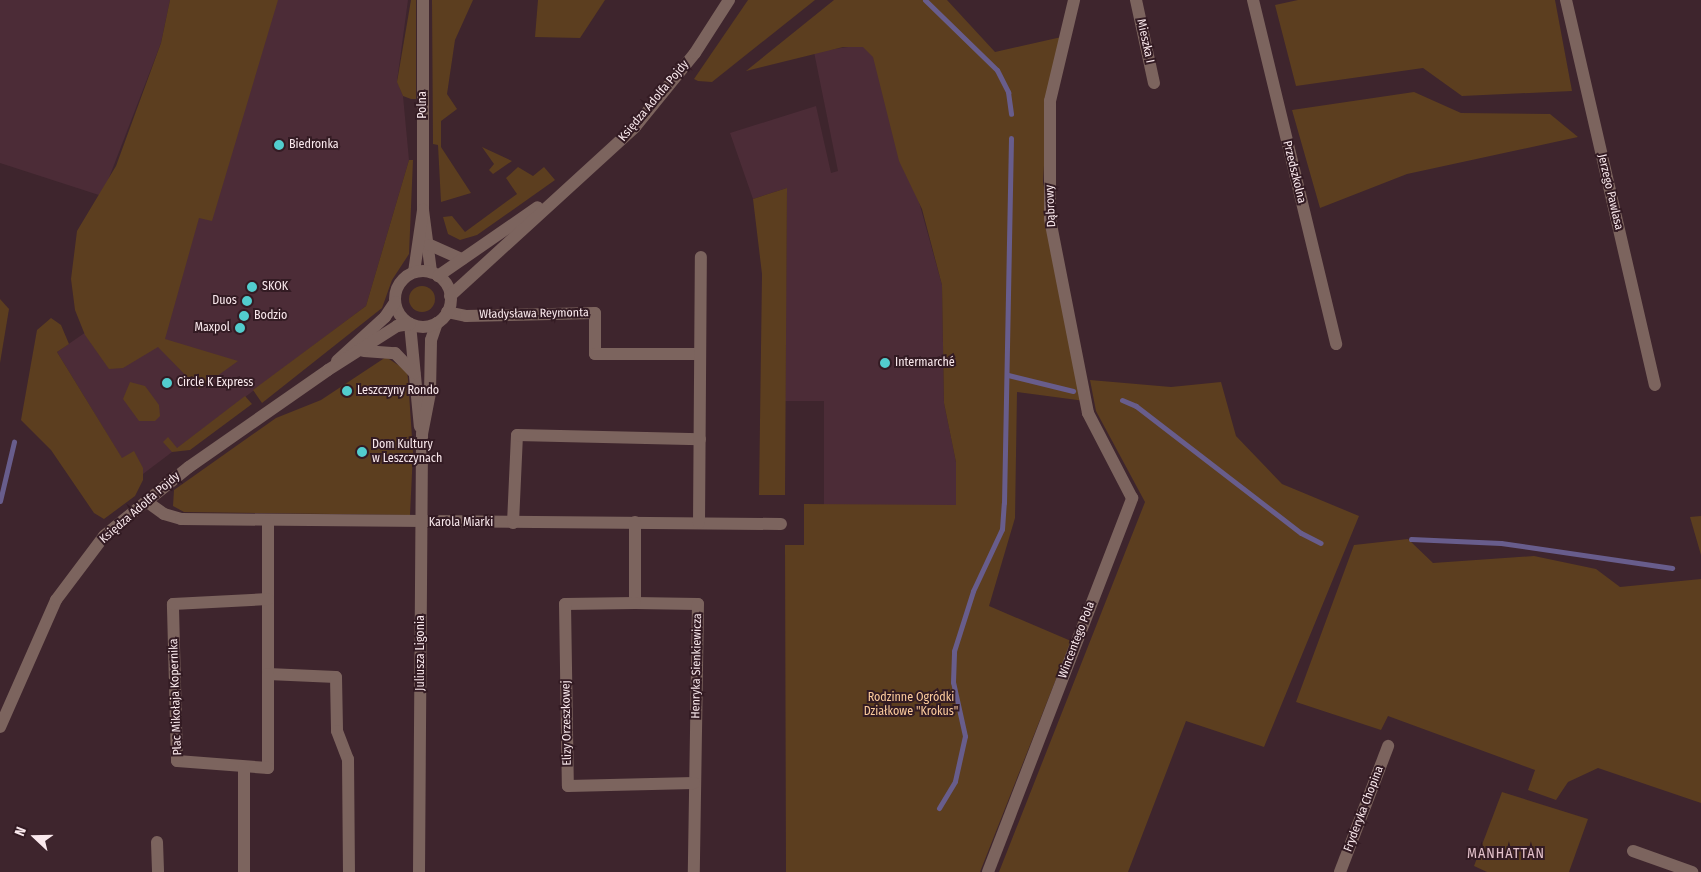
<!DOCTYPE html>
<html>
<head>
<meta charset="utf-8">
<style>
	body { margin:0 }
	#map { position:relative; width:1701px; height:872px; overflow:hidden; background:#3e252d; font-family:"Fira Sans Condensed",sans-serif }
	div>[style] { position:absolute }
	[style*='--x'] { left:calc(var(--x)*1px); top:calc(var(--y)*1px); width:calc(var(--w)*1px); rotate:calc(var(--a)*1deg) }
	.built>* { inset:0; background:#4c2c37 }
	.green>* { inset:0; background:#5c3e1f }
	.round { border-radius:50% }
	.stream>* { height:5px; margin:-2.5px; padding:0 2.5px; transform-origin:2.5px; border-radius:2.5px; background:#685d8c }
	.minor>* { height:12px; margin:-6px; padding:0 6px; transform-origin:6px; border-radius:6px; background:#7c645e }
	.tertiary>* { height:12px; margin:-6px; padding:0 6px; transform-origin:6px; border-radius:6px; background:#7c645e }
	.tertiary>.ring { margin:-6px; padding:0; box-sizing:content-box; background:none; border:12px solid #7c645e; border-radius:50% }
	.dots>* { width:14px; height:14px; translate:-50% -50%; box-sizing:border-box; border:2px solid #331b23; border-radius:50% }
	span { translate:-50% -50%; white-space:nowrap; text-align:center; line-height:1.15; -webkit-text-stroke:4px #331b23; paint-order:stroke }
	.street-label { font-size:12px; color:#fae9ed }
	.poi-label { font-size:12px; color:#fae9ed }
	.left { translate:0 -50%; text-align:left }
	.right { translate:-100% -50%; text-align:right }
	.park-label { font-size:12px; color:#fccb9c }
	.neighbourhood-label { font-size:14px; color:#e3c1ca; letter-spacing:1px }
	.north { position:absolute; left:10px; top:812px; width:50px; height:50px; -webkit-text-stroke:4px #331b23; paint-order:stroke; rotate:291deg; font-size:14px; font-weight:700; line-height:20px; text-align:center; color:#fae9ed }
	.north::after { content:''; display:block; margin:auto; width:18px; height:22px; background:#fae9ed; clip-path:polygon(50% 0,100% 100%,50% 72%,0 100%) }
</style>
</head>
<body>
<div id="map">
	<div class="built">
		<i style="clip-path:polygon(0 0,170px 0,161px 43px,102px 196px,0 163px)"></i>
		<i style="clip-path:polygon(277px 0,408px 0,397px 81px,403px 96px,409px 160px,366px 306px,135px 480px,57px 352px,102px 321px,197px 217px)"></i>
		<i style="clip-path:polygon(875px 43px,942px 285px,944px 403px,956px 462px,956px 505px,824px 505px,824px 401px,785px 401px,787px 188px,753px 199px,730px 133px,816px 106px,831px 173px,838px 171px,814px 52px)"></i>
	</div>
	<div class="green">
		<i style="clip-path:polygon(170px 0,278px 0,212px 221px,199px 218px,165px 339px,238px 361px,199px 389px,158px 347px,123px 368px,109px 369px,85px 335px,75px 310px,71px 279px,77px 231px,116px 166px,161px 43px)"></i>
		<i style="clip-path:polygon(411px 0,416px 0,416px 99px,411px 99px,403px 96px,397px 82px)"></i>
		<i style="clip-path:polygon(432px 0,473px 0,455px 40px,447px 94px,457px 109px,441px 121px,441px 147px,471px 193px,441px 202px,438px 145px,433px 144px)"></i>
		<i style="clip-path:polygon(538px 0,605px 0,580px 38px,535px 37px)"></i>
		<i style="clip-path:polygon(748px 0,815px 0,712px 82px,698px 81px,694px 79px)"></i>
		<i style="clip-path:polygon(834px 0,947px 0,995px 52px,1066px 36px,1046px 133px,1043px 182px,1085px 401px,1017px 392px,1015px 518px,989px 606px,1071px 641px,980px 872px,786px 872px,785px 545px,804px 545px,804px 504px,956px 505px,956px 462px,944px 403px,942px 285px,922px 209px,899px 161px,873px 57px,863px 47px,843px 47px,746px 71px)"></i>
		<i style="clip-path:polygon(1298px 0,1555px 0,1572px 91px,1462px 96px,1423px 68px,1296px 86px,1275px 5px)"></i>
		<i style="clip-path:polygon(1414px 92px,1461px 113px,1550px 114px,1578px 137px,1407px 174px,1320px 208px,1292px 110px)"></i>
		<i style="clip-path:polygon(482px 147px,512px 161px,493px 174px,489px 170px,494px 164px)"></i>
		<i style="clip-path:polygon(409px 160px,413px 160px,409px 254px,392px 280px,382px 308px,262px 403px,253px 390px,366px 306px)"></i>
		<i style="clip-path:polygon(518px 167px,533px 176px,544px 167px,555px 180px,477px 235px,460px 240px,448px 234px,443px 217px,452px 216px,465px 232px,517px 194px,506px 178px)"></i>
		<i style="clip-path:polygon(787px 188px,785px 495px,759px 495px,762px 274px,753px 199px)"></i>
		<i class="round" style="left:409px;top:286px;width:26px;height:26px"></i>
		<i style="clip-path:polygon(0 299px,9px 309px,0 363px)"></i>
		<i style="clip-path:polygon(51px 318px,61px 325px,69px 344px,57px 352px,122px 458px,134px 451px,143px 468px,143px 480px,135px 496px,104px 519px,94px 513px,51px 450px,21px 420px,37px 330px)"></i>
		<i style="clip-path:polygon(386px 357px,407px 371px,408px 379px,413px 452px,410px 515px,184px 512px,173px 506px,174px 490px,276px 418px,321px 400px)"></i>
		<i style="clip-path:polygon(1090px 380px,1171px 387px,1221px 382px,1236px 436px,1282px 484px,1359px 516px,1264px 747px,1186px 721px,1128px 872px,999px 872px,1145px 502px,1096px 411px)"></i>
		<i style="clip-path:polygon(130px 382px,145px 386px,159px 405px,160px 416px,155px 421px,139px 421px,123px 399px)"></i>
		<i style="clip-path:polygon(245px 396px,252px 404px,190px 450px,172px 452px,163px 442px,168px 437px,177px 448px)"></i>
		<i style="clip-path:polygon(1701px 516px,1701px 555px,1690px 517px)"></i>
		<i style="clip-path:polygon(1408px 539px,1433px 563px,1534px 556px,1596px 569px,1620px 587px,1701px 579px,1701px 803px,1598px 768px,1568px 782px,1556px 800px,1528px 790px,1535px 770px,1388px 716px,1381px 730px,1296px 702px,1354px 545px)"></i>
		<i style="clip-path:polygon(1502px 792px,1588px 819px,1569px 872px,1487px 872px,1474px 866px)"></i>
	</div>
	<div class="stream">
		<i style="--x:925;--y:0;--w:100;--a:44.2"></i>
		<i style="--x:997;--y:70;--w:25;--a:63"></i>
		<i style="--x:1008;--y:92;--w:22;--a:82"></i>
		<i style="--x:1008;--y:375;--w:67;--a:13.8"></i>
		<i style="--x:1122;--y:400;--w:15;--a:23"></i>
		<i style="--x:1136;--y:406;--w:208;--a:37.6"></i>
		<i style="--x:1301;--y:533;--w:22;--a:27"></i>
		<i style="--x:0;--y:501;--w:61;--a:-76.7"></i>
		<i style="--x:1411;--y:539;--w:90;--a:2.5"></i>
		<i style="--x:1501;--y:543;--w:173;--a:8.3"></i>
		<i style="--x:939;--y:808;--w:31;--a:-59"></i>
		<i style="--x:955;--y:781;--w:46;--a:-77.5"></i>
		<i style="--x:965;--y:736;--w:55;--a:-102.5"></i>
		<i style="--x:953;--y:682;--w:31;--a:-88"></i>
		<i style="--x:954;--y:651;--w:63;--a:-72.4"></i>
		<i style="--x:973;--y:591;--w:68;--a:-64.9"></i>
		<i style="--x:1002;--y:529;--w:26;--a:-86"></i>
		<i style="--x:1004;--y:503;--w:365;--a:-88.9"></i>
	</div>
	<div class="minor">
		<i style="--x:423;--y:0;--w:210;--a:90"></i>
		<i style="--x:423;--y:210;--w:63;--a:82.6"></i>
		<i style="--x:1136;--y:0;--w:85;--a:77.8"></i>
		<i style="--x:1253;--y:0;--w:354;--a:76.4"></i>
		<i style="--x:1566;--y:0;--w:395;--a:77"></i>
		<i style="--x:430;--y:245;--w:35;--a:24"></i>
		<i style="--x:414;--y:272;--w:63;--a:-81.7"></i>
		<i style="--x:447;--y:312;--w:19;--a:12"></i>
		<i style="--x:466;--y:316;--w:129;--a:-1.3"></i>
		<i style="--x:595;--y:313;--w:41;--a:90"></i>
		<i style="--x:595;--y:354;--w:105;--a:0"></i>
		<i style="--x:410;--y:324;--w:103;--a:84.5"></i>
		<i style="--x:364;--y:351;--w:31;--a:4"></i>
		<i style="--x:395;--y:353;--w:28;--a:46"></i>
		<i style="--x:146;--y:501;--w:22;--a:36"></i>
		<i style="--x:164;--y:514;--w:18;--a:16"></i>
		<i style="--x:181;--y:519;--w:600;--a:0.48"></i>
		<i style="--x:268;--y:521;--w:153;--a:90"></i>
		<i style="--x:268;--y:674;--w:68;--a:2.5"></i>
		<i style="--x:336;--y:677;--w:54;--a:88.9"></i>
		<i style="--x:337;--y:731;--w:30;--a:69"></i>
		<i style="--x:348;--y:759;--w:113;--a:89.5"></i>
		<i style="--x:635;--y:522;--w:81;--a:90"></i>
		<i style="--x:635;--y:603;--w:63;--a:0.9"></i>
		<i style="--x:698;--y:604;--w:268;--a:90.9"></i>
		<i style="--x:513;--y:523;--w:88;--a:-87.4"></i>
		<i style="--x:517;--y:435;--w:183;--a:1.3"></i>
		<i style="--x:699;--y:523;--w:266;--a:-89.6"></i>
		<i style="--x:635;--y:603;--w:70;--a:179.2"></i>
		<i style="--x:565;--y:604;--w:182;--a:89.1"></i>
		<i style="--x:568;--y:786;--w:126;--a:-1.4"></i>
		<i style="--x:268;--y:674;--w:94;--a:90"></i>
		<i style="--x:268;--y:768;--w:91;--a:-175.6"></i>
		<i style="--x:177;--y:761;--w:157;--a:-91.5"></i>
		<i style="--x:173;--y:604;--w:95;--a:-3"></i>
		<i style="--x:157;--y:842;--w:30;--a:88"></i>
		<i style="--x:1633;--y:851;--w:63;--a:19.6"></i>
		<i style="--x:244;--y:872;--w:104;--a:-90"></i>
		<i style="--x:419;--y:872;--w:438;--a:-89.6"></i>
		<i style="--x:422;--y:434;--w:42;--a:-79"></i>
		<i style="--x:430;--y:393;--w:53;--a:-88.9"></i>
		<i style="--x:431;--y:340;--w:18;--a:-71"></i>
		<i style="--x:988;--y:872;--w:401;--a:-68.9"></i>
		<i style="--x:1132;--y:498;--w:96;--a:-117.4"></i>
		<i style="--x:1088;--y:413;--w:198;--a:-101.1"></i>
		<i style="--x:1050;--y:219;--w:118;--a:-90"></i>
		<i style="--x:1050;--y:101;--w:104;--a:-76.6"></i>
		<i style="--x:1340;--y:872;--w:135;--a:-69.1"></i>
	</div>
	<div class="tertiary">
		<i class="ring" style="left:395px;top:271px;width:44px;height:44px"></i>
		<i style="--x:438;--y:276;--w:121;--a:-34.6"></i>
		<i style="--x:450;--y:296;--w:251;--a:-42.4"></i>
		<i style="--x:635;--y:127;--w:95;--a:-51"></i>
		<i style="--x:695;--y:53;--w:63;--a:-57.3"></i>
		<i style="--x:337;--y:361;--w:65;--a:-42.5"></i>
		<i style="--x:385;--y:317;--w:18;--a:-56"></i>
		<i style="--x:0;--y:727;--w:139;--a:-66.2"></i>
		<i style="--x:56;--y:600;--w:80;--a:-53.1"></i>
		<i style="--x:104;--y:536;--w:109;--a:-39.1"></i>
		<i style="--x:189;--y:467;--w:169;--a:-34.9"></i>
		<i style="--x:328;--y:370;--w:82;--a:-32.5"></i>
		<i style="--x:397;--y:326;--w:13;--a:-9"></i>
	</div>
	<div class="dots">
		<i style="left:279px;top:145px;background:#52cdce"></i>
		<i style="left:252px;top:287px;background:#52cdce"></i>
		<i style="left:247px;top:301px;background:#52cdce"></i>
		<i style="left:244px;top:316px;background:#52cdce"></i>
		<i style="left:240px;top:328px;background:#52cdce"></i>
		<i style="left:885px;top:363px;background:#52cdce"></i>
		<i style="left:167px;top:383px;background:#52cdce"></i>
		<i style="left:347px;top:391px;background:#52cdce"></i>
		<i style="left:362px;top:452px;background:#52cdce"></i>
	</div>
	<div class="street-label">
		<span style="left:1145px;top:41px;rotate:78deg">Mieszka I</span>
		<span style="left:654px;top:101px;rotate:-50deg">Księdza Adolfa Pojdy</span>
		<span style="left:423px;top:105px;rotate:-90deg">Polna</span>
		<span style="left:1294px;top:172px;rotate:76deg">Przedszkolna</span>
		<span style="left:1610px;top:192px;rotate:77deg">Jerzego Pawlasa</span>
		<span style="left:1051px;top:206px;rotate:-93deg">Dąbrowy</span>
		<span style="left:534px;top:314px;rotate:-1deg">Władysława Reymonta</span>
		<span style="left:140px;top:508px;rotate:-41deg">Księdza Adolfa Pojdy</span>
		<span style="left:461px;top:523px">Karola Miarki</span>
		<span style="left:1077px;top:640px;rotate:-69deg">Wincentego Pola</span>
		<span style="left:421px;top:653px;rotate:-90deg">Juliusza Ligonia</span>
		<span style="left:697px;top:666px;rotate:-89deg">Henryka Sienkiewicza</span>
		<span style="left:176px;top:697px;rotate:-92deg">Plac Mikołaja Kopernika</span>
		<span style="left:567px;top:723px;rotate:-91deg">Elizy Orzeszkowej</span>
		<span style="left:1364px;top:809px;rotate:-69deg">Fryderyka Chopina</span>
	</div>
	<div class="poi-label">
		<span class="left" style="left:289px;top:145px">Biedronka</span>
		<span class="left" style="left:262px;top:287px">SKOK</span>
		<span class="right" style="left:237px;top:301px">Duos</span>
		<span class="left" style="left:254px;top:316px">Bodzio</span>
		<span class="right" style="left:230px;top:328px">Maxpol</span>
		<span class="left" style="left:895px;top:363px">Intermarché</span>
		<span class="left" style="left:177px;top:383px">Circle K Express</span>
		<span class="left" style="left:357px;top:391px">Leszczyny Rondo</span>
		<span class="left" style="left:372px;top:452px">Dom Kultury<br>w Leszczynach</span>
	</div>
	<div class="park-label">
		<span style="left:911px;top:705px">Rodzinne Ogródki<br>Działkowe "Krokus"</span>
	</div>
	<div class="neighbourhood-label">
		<span style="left:1506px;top:854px">MANHATTAN</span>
	</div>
	<div class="north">N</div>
</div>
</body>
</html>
